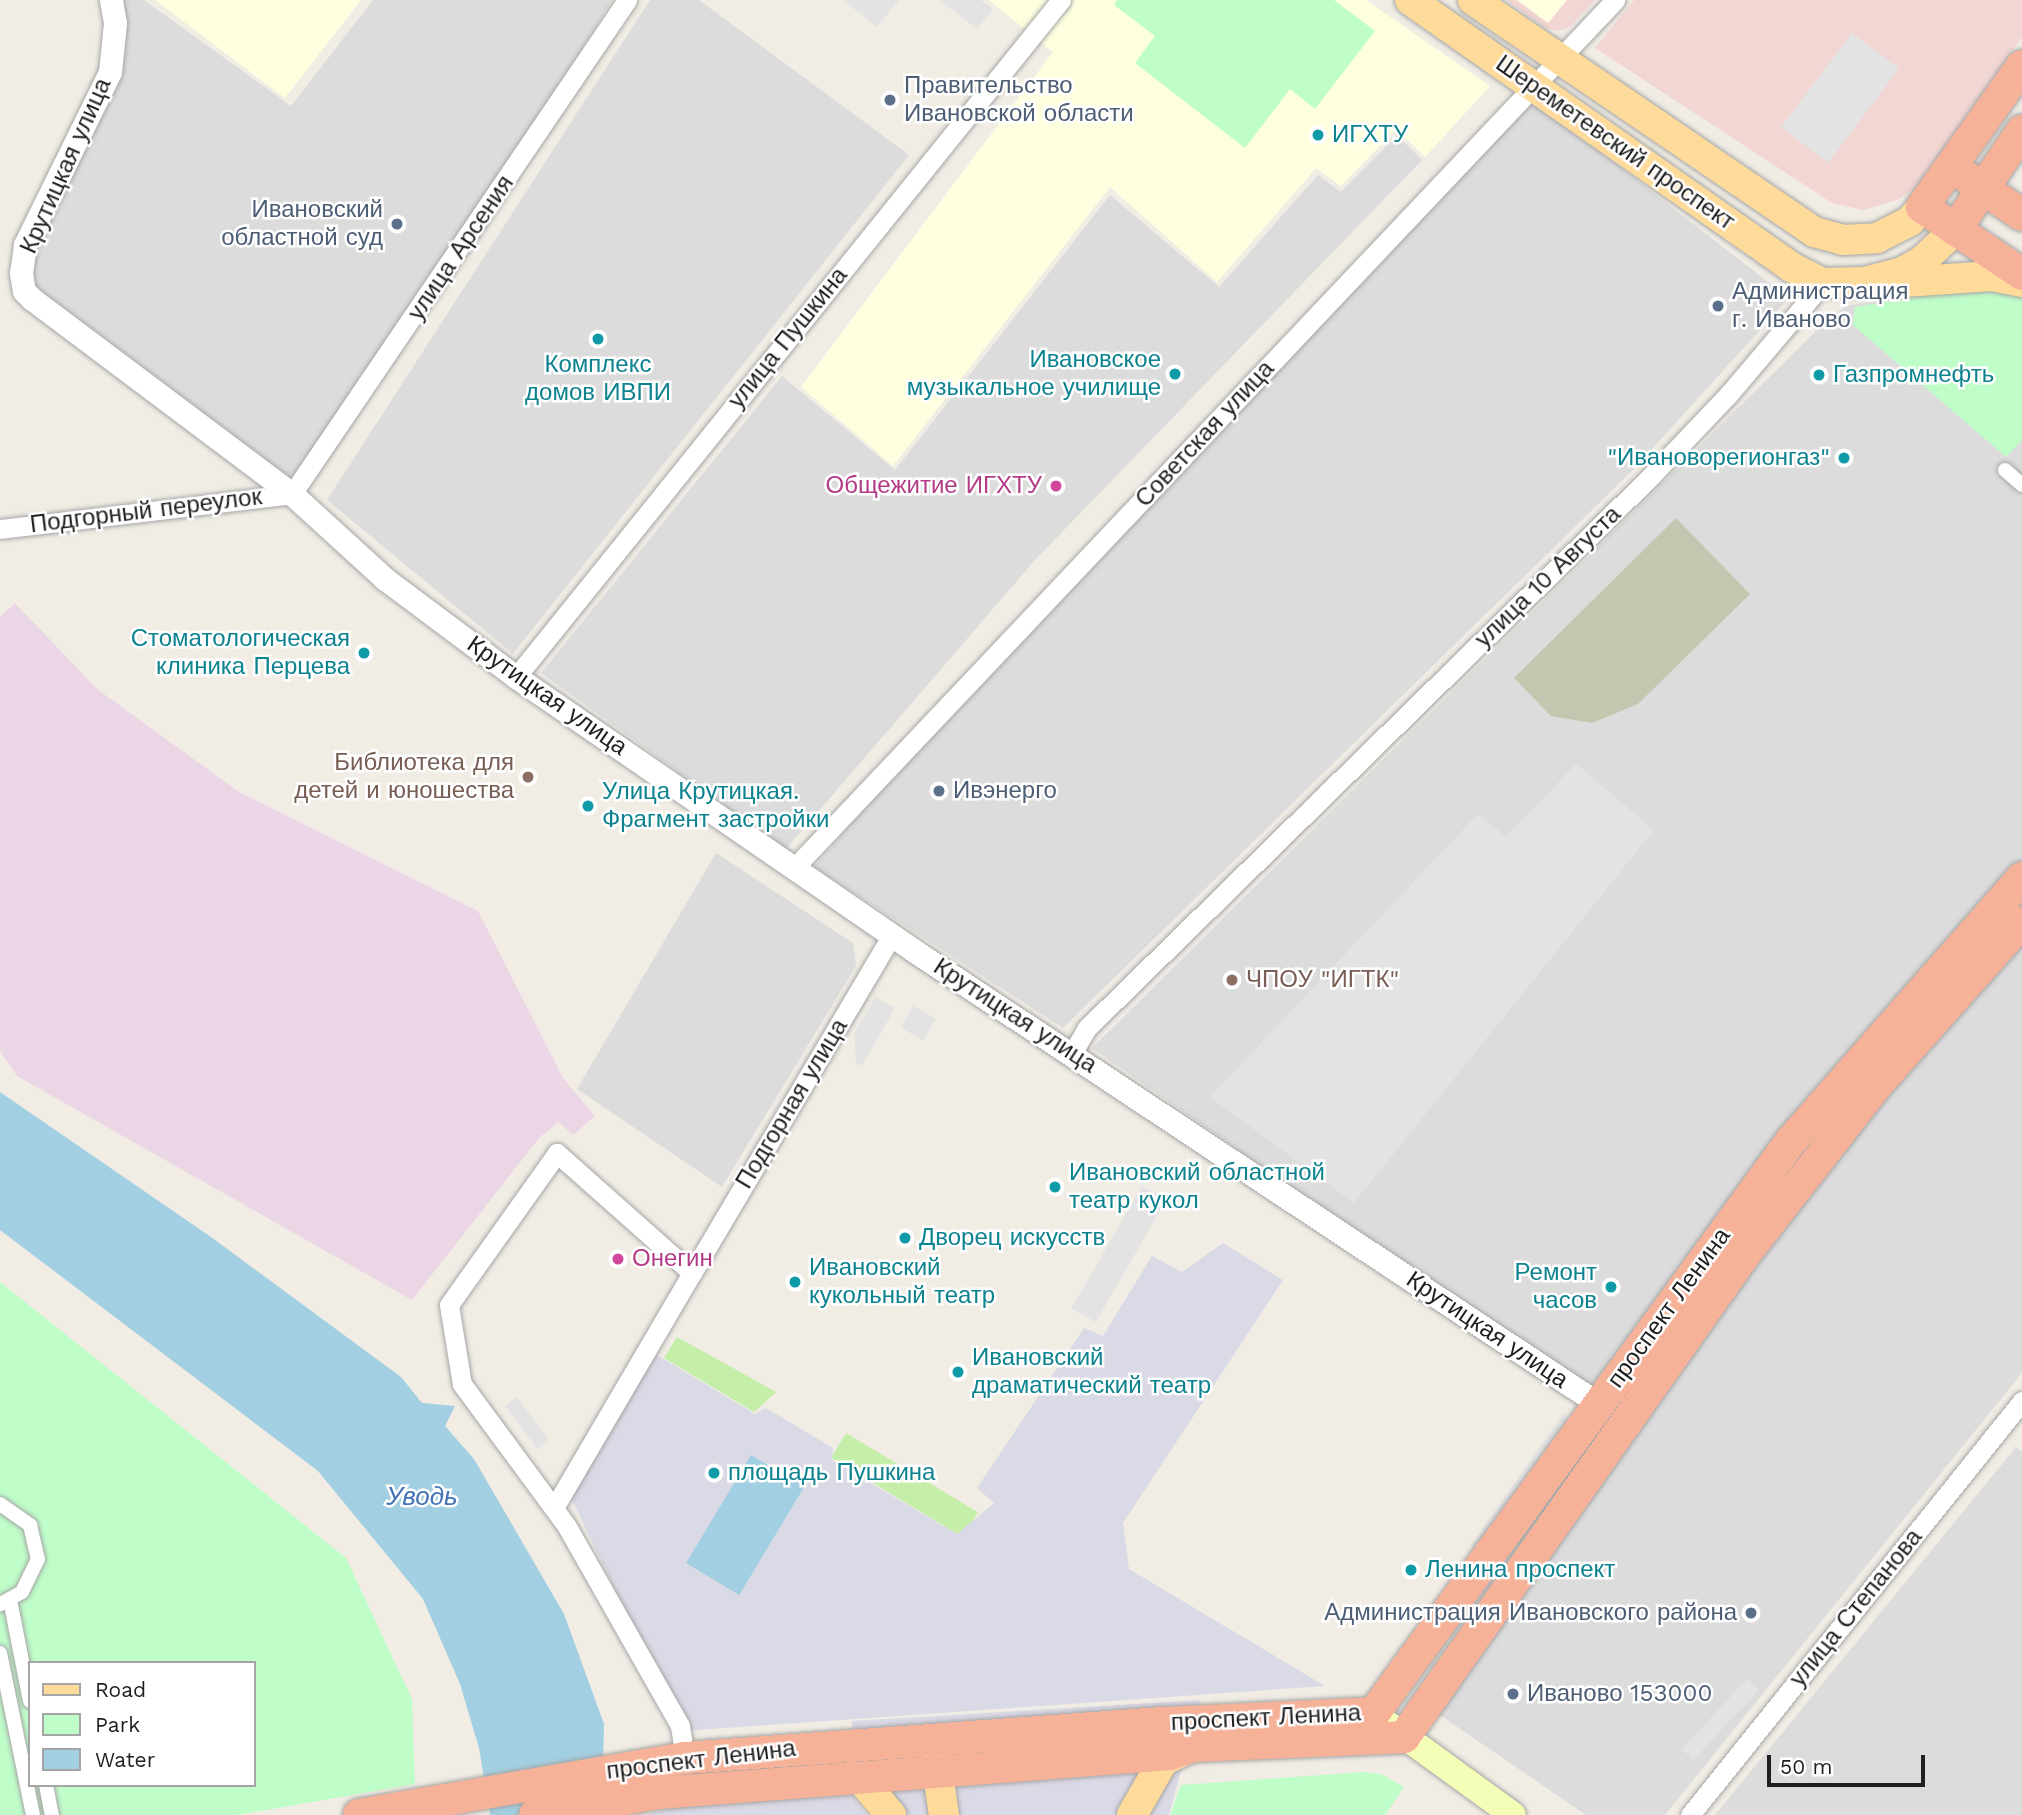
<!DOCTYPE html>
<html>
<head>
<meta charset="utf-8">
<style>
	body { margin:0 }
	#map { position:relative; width:2022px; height:1815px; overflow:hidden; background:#f1ede5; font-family:"Work Sans",sans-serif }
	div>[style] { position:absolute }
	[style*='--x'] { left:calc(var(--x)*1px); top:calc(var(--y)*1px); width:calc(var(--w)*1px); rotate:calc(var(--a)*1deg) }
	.residential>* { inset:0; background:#dddcdc }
	.commercial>* { inset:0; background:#f2d6d3 }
	.industrial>* { inset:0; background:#ead6e5 }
	.education>* { inset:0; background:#fdffdf }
	.construction>* { inset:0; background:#c4c6b0 }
	.grass>* { inset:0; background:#c5eea8; transform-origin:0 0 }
	.park>* { inset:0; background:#bffdc9 }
	.parking>* { inset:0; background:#e3e3e3; transform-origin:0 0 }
	.plaza>* { inset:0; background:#dad9e6 }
	.water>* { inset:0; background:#a2cfe1; transform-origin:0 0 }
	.roads { filter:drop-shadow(0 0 2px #a6a6a6) drop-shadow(0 0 2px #a6a6a6) }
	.pedestrian>* { height:14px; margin:-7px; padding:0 7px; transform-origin:7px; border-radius:7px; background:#fff }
	.minor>* { height:19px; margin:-9.5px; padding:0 9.5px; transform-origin:9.5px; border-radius:9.5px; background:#fff }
	.tertiary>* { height:23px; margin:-11.5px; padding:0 11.5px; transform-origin:11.5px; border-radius:11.5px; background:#fff }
	.secondary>* { height:26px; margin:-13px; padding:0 13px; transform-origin:13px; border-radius:13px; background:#f5feb6 }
	.primary>* { height:30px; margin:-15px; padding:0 15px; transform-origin:15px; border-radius:15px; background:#ffdb9b }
	.trunk>* { height:32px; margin:-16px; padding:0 16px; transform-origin:16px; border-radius:16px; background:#f6b298 }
	.dots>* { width:19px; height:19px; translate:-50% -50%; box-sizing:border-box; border:4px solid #fff; border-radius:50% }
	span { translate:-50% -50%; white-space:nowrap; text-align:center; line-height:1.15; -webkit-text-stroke:5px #fff; paint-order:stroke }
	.service-label { font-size:24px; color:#4e5e75 }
	.left { translate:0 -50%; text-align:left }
	.right { translate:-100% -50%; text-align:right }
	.culture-label { font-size:24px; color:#0d838f }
	.street-label { font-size:24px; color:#1f1f1f }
	.hotel-label { font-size:24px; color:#b23c85 }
	.education-label { font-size:24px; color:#785e54 }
	.water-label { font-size:26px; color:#4575b6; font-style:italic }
	.legend { position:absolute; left:28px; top:1661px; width:228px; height:126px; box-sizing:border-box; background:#fff; border:2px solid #a5a5a5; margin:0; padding:9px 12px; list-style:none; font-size:21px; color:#1f1f1f }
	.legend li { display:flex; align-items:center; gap:14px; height:35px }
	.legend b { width:35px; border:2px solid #a5a5a5 }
	.scale { position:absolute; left:1767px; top:1755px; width:158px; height:32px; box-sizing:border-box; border:4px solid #1f1f1f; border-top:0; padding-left:9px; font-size:21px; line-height:24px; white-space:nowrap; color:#1f1f1f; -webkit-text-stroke:5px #fff; paint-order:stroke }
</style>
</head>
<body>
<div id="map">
	<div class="residential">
		<i style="clip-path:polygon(117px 0,144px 0,291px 106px,373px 0,612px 0,487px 206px,286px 488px,38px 305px,16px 261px,113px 72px)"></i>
		<i style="clip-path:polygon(650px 0,699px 0,909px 155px,513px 654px,327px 500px)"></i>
		<i style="clip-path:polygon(1528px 96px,1789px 298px,1634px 469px,1063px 1028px,814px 867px,1060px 583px)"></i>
		<i style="clip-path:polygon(1397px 135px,1422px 160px,1035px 560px,786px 849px,541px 673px,782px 376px,895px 470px,1110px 195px,1219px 287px,1318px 175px,1341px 192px)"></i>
		<i style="clip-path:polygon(1992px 280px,2022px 288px,2022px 860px,1755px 1181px,1601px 1403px,1092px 1048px,1823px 324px,1846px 306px)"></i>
		<i style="clip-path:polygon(716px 853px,853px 943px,856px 966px,722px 1187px,577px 1089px)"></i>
		<i style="clip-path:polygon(2022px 931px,2022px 1373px,1665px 1815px,1586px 1815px,1437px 1713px,1781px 1203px)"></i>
		<i style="clip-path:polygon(2016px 1447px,2022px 1452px,2022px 1815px,1715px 1815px)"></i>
	</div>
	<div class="commercial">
		<i style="clip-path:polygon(1506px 0,1595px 0,1570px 27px,1557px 31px,1544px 27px)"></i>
		<i style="clip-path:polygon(1634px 0,2022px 0,2022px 37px,1915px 189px,1897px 200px,1863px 210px,1832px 203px,1595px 48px)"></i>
	</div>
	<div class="industrial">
		<i style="clip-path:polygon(15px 603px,97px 689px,239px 792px,478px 911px,563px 1078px,595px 1116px,573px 1135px,558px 1122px,539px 1138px,412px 1300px,17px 1076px,0 1051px,0 617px)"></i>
	</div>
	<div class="education">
		<i style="clip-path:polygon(155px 0,361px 0,285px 98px)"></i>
		<i style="clip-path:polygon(989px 0,1366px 0,1490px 86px,1425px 157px,1396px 129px,1341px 186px,1316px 168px,1217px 282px,1110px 187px,893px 466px,801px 387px,1053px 52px)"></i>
		<i style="clip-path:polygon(1517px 0,1567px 0,1548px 23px)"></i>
	</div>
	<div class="construction">
		<i style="clip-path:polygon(1676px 518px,1750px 594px,1638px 704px,1592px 723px,1551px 716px,1514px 678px)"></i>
	</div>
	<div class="grass">
		<i style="clip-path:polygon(677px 1337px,776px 1392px,754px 1412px,664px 1358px)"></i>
		<i style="left:846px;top:1433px;width:154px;height:29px;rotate:31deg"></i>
	</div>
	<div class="park">
		<i style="clip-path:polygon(1117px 0,1334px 0,1375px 31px,1315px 109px,1290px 89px,1245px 148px,1135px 63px,1155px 36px,1114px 5px)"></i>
		<i style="clip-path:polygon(1991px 284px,2022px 292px,2022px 440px,2006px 457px,1853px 325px,1855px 307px)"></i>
		<i style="clip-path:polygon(evenodd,0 1282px,346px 1558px,412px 1699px,415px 1784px,238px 1815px,0 1815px,0 1282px,30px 1663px,254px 1663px,254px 1785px,30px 1785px,30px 1663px)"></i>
		<i style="clip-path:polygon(1363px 1772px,1381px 1774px,1404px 1787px,1385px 1815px,1170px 1815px,1181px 1785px)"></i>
	</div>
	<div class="parking">
		<i style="clip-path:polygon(843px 0,899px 0,877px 27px)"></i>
		<i style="clip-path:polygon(940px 0,981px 0,993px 9px,977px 29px)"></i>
		<i style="left:1852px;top:33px;width:59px;height:118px;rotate:37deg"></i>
		<i style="clip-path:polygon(1576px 764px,1654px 830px,1354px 1203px,1210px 1097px,1478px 814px,1506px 837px)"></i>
		<i style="clip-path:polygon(875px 997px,895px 1008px,862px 1066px,856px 1062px,854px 1034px)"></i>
		<i style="left:913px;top:1006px;width:26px;height:25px;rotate:29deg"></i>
		<i style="left:1142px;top:1186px;width:28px;height:141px;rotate:30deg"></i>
		<i style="left:517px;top:1397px;width:54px;height:15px;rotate:53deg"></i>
		<i style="left:1563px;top:1414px;width:16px;height:161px;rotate:35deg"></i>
		<i style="left:1747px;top:1679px;width:16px;height:96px;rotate:43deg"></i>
	</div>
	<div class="plaza">
		<i style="clip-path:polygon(1223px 1243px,1283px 1280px,1123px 1523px,1129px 1569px,1325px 1686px,682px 1731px,566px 1487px,647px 1349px,755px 1414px,766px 1408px,833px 1448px,832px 1460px,957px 1534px,994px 1503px,977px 1488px,1084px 1328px,1103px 1336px,1152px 1256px,1182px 1272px)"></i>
		<i style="clip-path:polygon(1200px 1700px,1169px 1815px,876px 1815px,854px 1788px,852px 1721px)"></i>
		<i style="clip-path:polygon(851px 1794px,867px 1815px,645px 1815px,718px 1795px)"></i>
	</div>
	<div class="water">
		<i style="clip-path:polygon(0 1092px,211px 1237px,401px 1377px,422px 1403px,455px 1406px,445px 1426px,474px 1459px,564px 1614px,604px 1724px,602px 1815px,490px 1815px,479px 1748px,460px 1684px,423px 1599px,318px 1471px,0 1230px)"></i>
		<i style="left:751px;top:1455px;width:62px;height:126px;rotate:31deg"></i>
	</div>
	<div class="roads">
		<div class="pedestrian">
			<i style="--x:2005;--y:470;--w:23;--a:41"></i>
			<i style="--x:0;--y:1504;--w:37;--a:35"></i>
			<i style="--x:30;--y:1525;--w:35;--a:77"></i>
			<i style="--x:38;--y:1559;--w:37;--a:116"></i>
			<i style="--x:22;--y:1592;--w:25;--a:151"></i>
			<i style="--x:10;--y:1600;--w:103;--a:78.8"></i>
			<i style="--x:0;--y:1653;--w:165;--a:78.5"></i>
			<i style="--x:46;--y:1785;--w:31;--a:79"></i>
		</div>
		<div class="minor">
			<i style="--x:0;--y:529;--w:294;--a:-6.8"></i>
			<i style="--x:292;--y:494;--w:597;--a:-55.86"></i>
			<i style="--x:516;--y:677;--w:869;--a:-51.17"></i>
			<i style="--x:794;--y:868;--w:1195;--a:-46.59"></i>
			<i style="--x:1073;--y:1052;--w:28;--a:-60"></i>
			<i style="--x:1087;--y:1028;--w:789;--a:-44.38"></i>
			<i style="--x:1651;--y:476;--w:112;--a:-46.5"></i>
			<i style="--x:1728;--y:395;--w:147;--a:-49.7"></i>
			<i style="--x:692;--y:1273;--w:393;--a:-59.4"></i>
			<i style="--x:554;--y:1508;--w:273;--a:-59.6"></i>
			<i style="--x:692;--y:1273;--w:181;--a:-138.4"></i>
			<i style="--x:557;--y:1153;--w:186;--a:125.4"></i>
			<i style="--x:449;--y:1305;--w:80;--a:80.7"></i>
			<i style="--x:462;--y:1384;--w:175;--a:53.6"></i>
			<i style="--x:566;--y:1525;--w:231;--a:60.4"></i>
			<i style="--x:680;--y:1726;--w:32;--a:81"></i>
			<i style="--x:1690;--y:1815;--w:531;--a:-51.27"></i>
		</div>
		<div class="tertiary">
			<i style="--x:111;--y:0;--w:23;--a:80"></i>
			<i style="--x:115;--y:23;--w:49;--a:95.8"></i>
			<i style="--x:110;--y:72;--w:193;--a:116.2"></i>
			<i style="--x:25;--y:245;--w:28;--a:98"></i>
			<i style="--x:21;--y:273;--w:18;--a:81"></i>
			<i style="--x:24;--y:291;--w:11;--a:45"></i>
			<i style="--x:32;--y:299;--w:325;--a:36.9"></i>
			<i style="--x:292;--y:494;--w:126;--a:42.4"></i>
			<i style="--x:385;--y:579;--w:164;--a:36.8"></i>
			<i style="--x:516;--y:677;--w:482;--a:34.5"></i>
			<i style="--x:913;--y:950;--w:823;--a:33.5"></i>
		</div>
		<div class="secondary">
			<i style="--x:1389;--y:1725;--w:153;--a:36"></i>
		</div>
		<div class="primary">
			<i style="--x:1410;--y:0;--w:465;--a:35"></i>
			<i style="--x:1791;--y:267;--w:36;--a:27"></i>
			<i style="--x:1823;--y:283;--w:42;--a:-1.4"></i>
			<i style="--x:1865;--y:282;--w:38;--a:-15"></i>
			<i style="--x:1902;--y:272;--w:23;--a:-29"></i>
			<i style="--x:1922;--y:261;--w:45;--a:-43.2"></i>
			<i style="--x:1473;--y:0;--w:412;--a:34.2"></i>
			<i style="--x:1814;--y:232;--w:30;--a:15"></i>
			<i style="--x:1843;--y:240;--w:34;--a:-3"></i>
			<i style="--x:1877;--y:238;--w:37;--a:-27"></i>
			<i style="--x:1910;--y:221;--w:18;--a:-49"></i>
			<i style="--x:1890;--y:283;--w:102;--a:-3.9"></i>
			<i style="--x:1992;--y:276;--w:31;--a:11"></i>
			<i style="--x:934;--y:1746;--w:70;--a:81.8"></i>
			<i style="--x:859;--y:1777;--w:50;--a:49.9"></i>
			<i style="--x:1132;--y:1815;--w:62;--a:-60.1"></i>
			<i style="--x:1163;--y:1761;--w:28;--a:-27"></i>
		</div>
		<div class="trunk">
			<i style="--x:2022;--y:66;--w:173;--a:125.3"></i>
			<i style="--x:1922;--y:207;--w:120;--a:33.8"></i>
			<i style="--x:1968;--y:178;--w:65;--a:34.4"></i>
			<i style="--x:1955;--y:230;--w:120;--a:-55.9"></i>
			<i style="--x:359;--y:1815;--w:331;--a:-9.9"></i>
			<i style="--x:685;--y:1758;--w:481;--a:-4.2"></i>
			<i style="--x:1165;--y:1723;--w:209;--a:-2.7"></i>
			<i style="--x:1374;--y:1713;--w:708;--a:-53.91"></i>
			<i style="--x:1791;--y:1141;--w:350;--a:-48.7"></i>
			<i style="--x:535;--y:1815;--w:125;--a:-10.1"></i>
			<i style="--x:658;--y:1793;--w:513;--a:-4.36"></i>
			<i style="--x:1170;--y:1754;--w:23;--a:-20"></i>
			<i style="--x:1192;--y:1746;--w:212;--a:-2.4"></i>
			<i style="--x:1404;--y:1737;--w:591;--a:-54.78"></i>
			<i style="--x:1745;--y:1254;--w:210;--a:-52.1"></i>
			<i style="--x:1874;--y:1088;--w:222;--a:-48.3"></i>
		</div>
	</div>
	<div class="dots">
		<i style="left:890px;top:100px;background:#5c6f8a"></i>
		<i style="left:1318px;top:135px;background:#0f9aa8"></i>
		<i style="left:397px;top:224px;background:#5c6f8a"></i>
		<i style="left:1718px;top:306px;background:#5c6f8a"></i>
		<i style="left:598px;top:339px;background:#0f9aa8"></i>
		<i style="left:1175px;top:374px;background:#0f9aa8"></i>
		<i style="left:1819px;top:375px;background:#0f9aa8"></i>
		<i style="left:1844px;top:458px;background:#0f9aa8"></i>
		<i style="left:1056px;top:486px;background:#d1479c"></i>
		<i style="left:364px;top:653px;background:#0f9aa8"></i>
		<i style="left:528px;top:777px;background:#8d6e63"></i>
		<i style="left:939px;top:791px;background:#5c6f8a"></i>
		<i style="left:588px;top:806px;background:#0f9aa8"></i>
		<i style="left:1232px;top:980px;background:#8d6e63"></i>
		<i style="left:1055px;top:1187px;background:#0f9aa8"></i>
		<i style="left:905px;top:1238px;background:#0f9aa8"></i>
		<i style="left:618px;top:1259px;background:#d1479c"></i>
		<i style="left:795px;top:1282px;background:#0f9aa8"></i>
		<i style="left:1611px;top:1287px;background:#0f9aa8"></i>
		<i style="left:958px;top:1372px;background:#0f9aa8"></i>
		<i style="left:714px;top:1473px;background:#0f9aa8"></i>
		<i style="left:1411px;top:1570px;background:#0f9aa8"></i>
		<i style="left:1751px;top:1613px;background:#5c6f8a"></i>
		<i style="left:1513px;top:1694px;background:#5c6f8a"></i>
	</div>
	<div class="service-label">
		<span class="left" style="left:904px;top:100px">Правительство<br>Ивановской области</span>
		<span class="right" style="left:383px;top:224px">Ивановский<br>областной суд</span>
		<span class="left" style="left:1732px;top:306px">Администрация<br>г. Иваново</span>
		<span class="left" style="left:953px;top:791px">Ивэнерго</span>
		<span class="right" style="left:1737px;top:1613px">Администрация Ивановского района</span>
		<span class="left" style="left:1527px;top:1694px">Иваново 153000</span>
	</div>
	<div class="culture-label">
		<span class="left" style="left:1332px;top:135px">ИГХТУ</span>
		<span class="right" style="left:1161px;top:374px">Ивановское<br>музыкальное училище</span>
		<span style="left:598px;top:379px">Комплекс<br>домов ИВПИ</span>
		<span class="left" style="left:1833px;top:375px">Газпромнефть</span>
		<span class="right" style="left:1830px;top:458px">"Ивановорегионгаз"</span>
		<span class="right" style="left:350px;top:653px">Стоматологическая<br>клиника Перцева</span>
		<span class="left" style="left:602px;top:806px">Улица Крутицкая.<br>Фрагмент застройки</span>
		<span class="left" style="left:1069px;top:1187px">Ивановский областной<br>театр кукол</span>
		<span class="left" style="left:919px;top:1238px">Дворец искусств</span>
		<span class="left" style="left:809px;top:1282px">Ивановский<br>кукольный театр</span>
		<span class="right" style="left:1597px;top:1287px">Ремонт<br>часов</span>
		<span class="left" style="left:972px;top:1372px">Ивановский<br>драматический театр</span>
		<span class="left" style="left:728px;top:1473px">площадь Пушкина</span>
		<span class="left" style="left:1425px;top:1570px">Ленина проспект</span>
	</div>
	<div class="street-label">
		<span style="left:1615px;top:143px;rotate:35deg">Шереметевский проспект</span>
		<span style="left:66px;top:166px;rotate:-66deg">Крутицкая улица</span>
		<span style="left:461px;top:248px;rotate:-56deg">улица Арсения</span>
		<span style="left:788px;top:338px;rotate:-51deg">улица Пушкина</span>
		<span style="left:1205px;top:434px;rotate:-47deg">Советская улица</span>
		<span style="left:146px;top:511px;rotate:-7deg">Подгорный переулок</span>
		<span style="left:1548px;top:577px;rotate:-44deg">улица 10 Августа</span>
		<span style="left:547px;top:696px;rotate:35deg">Крутицкая улица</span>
		<span style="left:1015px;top:1016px;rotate:33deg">Крутицкая улица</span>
		<span style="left:792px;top:1104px;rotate:-59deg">Подгорная улица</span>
		<span style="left:1669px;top:1308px;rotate:-54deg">проспект Ленина</span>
		<span style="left:1487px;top:1330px;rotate:34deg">Крутицкая улица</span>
		<span style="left:1856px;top:1608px;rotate:-51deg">улица Степанова</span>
		<span style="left:1266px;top:1718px;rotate:-3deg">проспект Ленина</span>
		<span style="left:701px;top:1760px;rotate:-7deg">проспект Ленина</span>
	</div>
	<div class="hotel-label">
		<span class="right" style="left:1042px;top:486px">Общежитие ИГХТУ</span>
		<span class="left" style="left:632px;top:1259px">Онегин</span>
	</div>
	<div class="education-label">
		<span class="right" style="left:514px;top:777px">Библиотека для<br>детей и юношества</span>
		<span class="left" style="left:1246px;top:980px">ЧПОУ "ИГТК"</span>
	</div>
	<div class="water-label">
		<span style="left:422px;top:1497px">Уводь</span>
	</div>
	<ul class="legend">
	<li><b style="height:9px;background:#ffdb9b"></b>Road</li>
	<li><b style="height:19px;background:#bffdc9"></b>Park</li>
	<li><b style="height:19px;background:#a2cfe1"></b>Water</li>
	</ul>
	<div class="scale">50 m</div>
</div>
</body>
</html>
